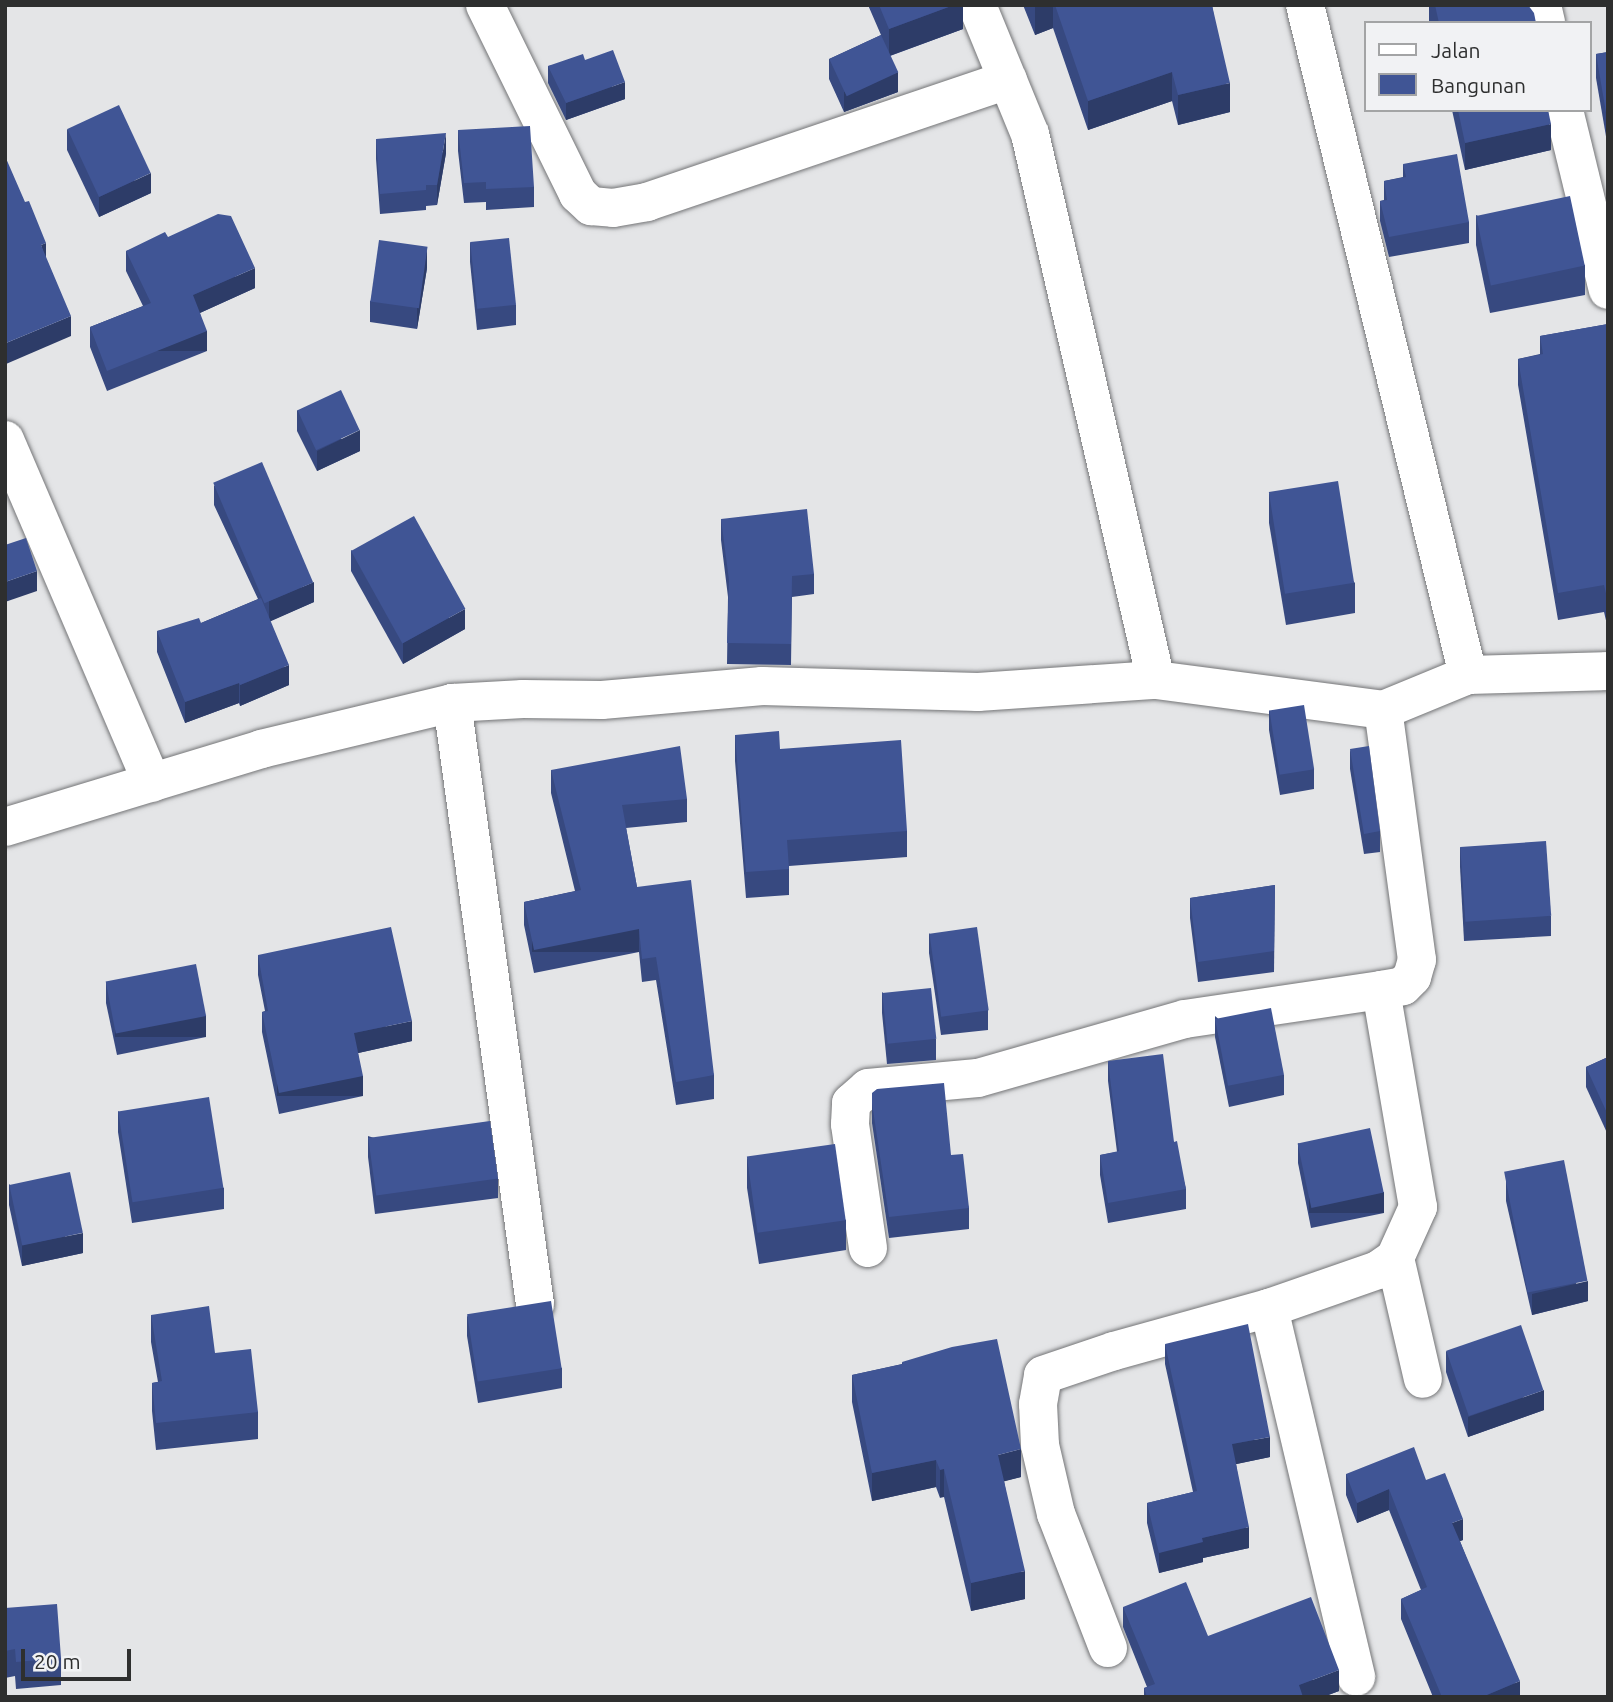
<!DOCTYPE html>
<html>
<head>
<meta charset="utf-8">
<style>
	body { margin:0 }
	#map { position:relative; width:1613px; height:1702px; overflow:hidden; background:#e4e5e7; font-family:Ubuntu,sans-serif }
	div>[style] { position:absolute }
	[style*='--x'] { left:calc(var(--x)*1px); top:calc(var(--y)*1px); width:calc(var(--w)*1px); rotate:calc(var(--a)*1deg) }
	.roads { filter:drop-shadow(0 0 2px #747577) drop-shadow(0 0 2px #747577) }
	.minor>* { height:38px; margin:-19px; padding:0 19px; transform-origin:19px; border-radius:19px; background:#fff }
	.wall>* { inset:0; background:#374980; transform-origin:0 0 }
	.shaded-wall>* { inset:0; background:#2d3c68; transform-origin:0 0 }
	.building>* { inset:0; background:#405595; transform-origin:0 0 }
	span { translate:-50% -50%; white-space:nowrap; text-align:center; line-height:1.15; -webkit-text-stroke:7px #f1f2f4; paint-order:stroke }
	.frame { position:absolute; inset:0; border:7px solid #2e2f2f; pointer-events:none }
	.legend { position:absolute; left:1364px; top:21px; width:228px; height:91px; box-sizing:border-box; background:#f1f2f4; border:2px solid #a3a4a5; margin:0; padding:9px 12px; list-style:none; font-size:21px; color:#2e2f2f }
	.legend li { display:flex; align-items:center; gap:14px; height:35px }
	.legend b { width:35px; border:2px solid #a3a4a5 }
	.scale { position:absolute; left:21px; top:1649px; width:110px; height:32px; box-sizing:border-box; border:4px solid #2e2f2f; border-top:0; padding-left:9px; font-size:21px; line-height:24px; white-space:nowrap; color:#2e2f2f; -webkit-text-stroke:5px #f1f2f4; paint-order:stroke }
</style>
</head>
<body>
<div id="map">
	<div class="roads">
		<div class="minor">
			<i style="--x:485;--y:5;--w:211;--a:63.8"></i>
			<i style="--x:578;--y:194;--w:18;--a:43"></i>
			<i style="--x:591;--y:206;--w:22;--a:5"></i>
			<i style="--x:613;--y:208;--w:35;--a:-10"></i>
			<i style="--x:647;--y:202;--w:381;--a:-18.7"></i>
			<i style="--x:977;--y:5;--w:139;--a:67.7"></i>
			<i style="--x:1030;--y:134;--w:560;--a:77.01"></i>
			<i style="--x:1305;--y:5;--w:690;--a:76.33"></i>
			<i style="--x:1542;--y:5;--w:18;--a:77"></i>
			<i style="--x:1564;--y:110;--w:185;--a:76.3"></i>
			<i style="--x:5;--y:440;--w:373;--a:66.8"></i>
			<i style="--x:452;--y:703;--w:607;--a:82.14"></i>
			<i style="--x:5;--y:827;--w:268;--a:-16.9"></i>
			<i style="--x:261;--y:749;--w:196;--a:-13.5"></i>
			<i style="--x:452;--y:703;--w:71;--a:-3.2"></i>
			<i style="--x:523;--y:699;--w:79;--a:0.7"></i>
			<i style="--x:602;--y:700;--w:161;--a:-5"></i>
			<i style="--x:762;--y:686;--w:216;--a:1.6"></i>
			<i style="--x:978;--y:692;--w:178;--a:-3.9"></i>
			<i style="--x:1156;--y:680;--w:229;--a:7.5"></i>
			<i style="--x:1383;--y:710;--w:92;--a:-22.4"></i>
			<i style="--x:1468;--y:675;--w:140;--a:-1.6"></i>
			<i style="--x:868;--y:1248;--w:125;--a:-98.3"></i>
			<i style="--x:850;--y:1124;--w:21;--a:-87"></i>
			<i style="--x:851;--y:1103;--w:23;--a:-41"></i>
			<i style="--x:868;--y:1088;--w:110;--a:-5.2"></i>
			<i style="--x:978;--y:1078;--w:215;--a:-15.9"></i>
			<i style="--x:1185;--y:1019;--w:198;--a:-8.4"></i>
			<i style="--x:1395;--y:1258;--w:124;--a:77"></i>
			<i style="--x:1269;--y:1308;--w:115;--a:-19.2"></i>
			<i style="--x:1378;--y:1270;--w:21;--a:-35"></i>
			<i style="--x:1395;--y:1258;--w:56;--a:-65.7"></i>
			<i style="--x:1418;--y:1207;--w:220;--a:-99.7"></i>
			<i style="--x:1381;--y:990;--w:22;--a:-10"></i>
			<i style="--x:1403;--y:986;--w:13;--a:-45"></i>
			<i style="--x:1412;--y:977;--w:18;--a:-74"></i>
			<i style="--x:1417;--y:960;--w:252;--a:-97.7"></i>
			<i style="--x:1108;--y:1648;--w:144;--a:-111.2"></i>
			<i style="--x:1056;--y:1514;--w:71;--a:-103.1"></i>
			<i style="--x:1040;--y:1445;--w:41;--a:-92.8"></i>
			<i style="--x:1038;--y:1404;--w:29;--a:-80"></i>
			<i style="--x:1043;--y:1375;--w:75;--a:-18.7"></i>
			<i style="--x:1114;--y:1351;--w:161;--a:-15.5"></i>
			<i style="--x:1269;--y:1308;--w:379;--a:76.7"></i>
		</div>
	</div>
	<div class="wall">
		<i style="clip-path:polygon(868px 5px,963px 5px,963px 29px,890px 56px,898px 92px,844px 112px,829px 79px,829px 59px,881px 35px)"></i>
		<i style="clip-path:polygon(1023px 5px,1212px 5px,1230px 112px,1178px 125px,1172px 101px,1088px 130px,1053px 28px,1035px 35px)"></i>
		<i style="left:1429px;top:5px;width:99px;height:18px"></i>
		<i style="clip-path:polygon(1608px 52px,1608px 148px,1596px 78px,1596px 54px)"></i>
		<i style="clip-path:polygon(585px 60px,625px 99px,566px 120px,548px 83px,548px 66px)"></i>
		<i style="clip-path:polygon(1452px 110px,1548px 110px,1551px 150px,1465px 170px)"></i>
		<i style="clip-path:polygon(67px 129px,151px 193px,99px 217px,67px 150px)"></i>
		<i style="clip-path:polygon(458px 130px,534px 187px,534px 207px,486px 210px,486px 202px,464px 203px,458px 151px)"></i>
		<i style="clip-path:polygon(376px 139px,446px 153px,437px 205px,426px 206px,426px 210px,380px 214px,376px 159px)"></i>
		<i style="clip-path:polygon(1403px 164px,1469px 222px,1469px 243px,1389px 257px,1380px 221px,1380px 201px,1384px 200px,1384px 181px,1403px 177px)"></i>
		<i style="clip-path:polygon(1476px 215px,1585px 265px,1585px 295px,1490px 313px,1476px 245px)"></i>
		<i style="clip-path:polygon(168px 237px,255px 288px,200px 313px,207px 351px,107px 391px,90px 347px,90px 327px,143px 306px,126px 271px,126px 251px)"></i>
		<i style="clip-path:polygon(470px 242px,516px 305px,516px 325px,477px 330px,470px 262px)"></i>
		<i style="clip-path:polygon(427px 268px,417px 329px,370px 322px,370px 301px)"></i>
		<i style="clip-path:polygon(1608px 324px,1608px 629px,1604px 612px,1558px 620px,1518px 385px,1518px 359px,1540px 354px,1540px 336px)"></i>
		<i style="clip-path:polygon(297px 410px,360px 451px,317px 471px,297px 431px)"></i>
		<i style="clip-path:polygon(214px 485px,314px 602px,270px 621px,289px 685px,240px 706px,239px 703px,185px 723px,157px 652px,157px 631px,201px 623px,258px 599px,214px 505px)"></i>
		<i style="clip-path:polygon(1269px 493px,1355px 583px,1355px 613px,1286px 625px,1269px 523px)"></i>
		<i style="clip-path:polygon(721px 519px,814px 574px,814px 594px,792px 597px,791px 665px,727px 664px,728px 597px,721px 540px)"></i>
		<i style="clip-path:polygon(351px 550px,465px 629px,403px 664px,351px 571px)"></i>
		<i style="clip-path:polygon(1269px 710px,1314px 769px,1314px 789px,1280px 795px,1269px 730px)"></i>
		<i style="clip-path:polygon(735px 735px,780px 749px,907px 831px,907px 857px,789px 866px,789px 895px,746px 898px,735px 761px)"></i>
		<i style="clip-path:polygon(1350px 749px,1380px 831px,1380px 852px,1364px 854px,1350px 769px)"></i>
		<i style="clip-path:polygon(551px 770px,687px 799px,687px 822px,626px 828px,637px 887px,714px 1075px,714px 1099px,676px 1105px,656px 980px,642px 982px,639px 952px,534px 973px,524px 925px,524px 902px,575px 891px,551px 793px)"></i>
		<i style="clip-path:polygon(1460px 847px,1551px 916px,1551px 936px,1464px 941px,1460px 867px)"></i>
		<i style="clip-path:polygon(1275px 885px,1274px 972px,1198px 982px,1190px 918px,1190px 898px)"></i>
		<i style="clip-path:polygon(929px 933px,988px 1010px,988px 1030px,941px 1035px,929px 953px)"></i>
		<i style="clip-path:polygon(258px 955px,412px 1041px,358px 1053px,363px 1096px,279px 1114px,262px 1032px,262px 1012px,265px 1011px,258px 975px)"></i>
		<i style="clip-path:polygon(106px 982px,206px 1037px,117px 1055px,106px 1003px)"></i>
		<i style="clip-path:polygon(882px 992px,936px 1039px,936px 1060px,887px 1064px,882px 1013px)"></i>
		<i style="clip-path:polygon(1215px 1016px,1284px 1075px,1284px 1095px,1229px 1107px,1215px 1037px)"></i>
		<i style="clip-path:polygon(1608px 1057px,1608px 1135px,1586px 1087px,1586px 1067px)"></i>
		<i style="clip-path:polygon(1108px 1061px,1174px 1142px,1186px 1189px,1186px 1209px,1108px 1223px,1100px 1175px,1100px 1155px,1117px 1152px,1108px 1081px)"></i>
		<i style="clip-path:polygon(872px 1093px,951px 1155px,969px 1208px,969px 1229px,889px 1238px,872px 1123px)"></i>
		<i style="clip-path:polygon(118px 1111px,224px 1188px,224px 1209px,132px 1223px,118px 1132px)"></i>
		<i style="clip-path:polygon(368px 1136px,498px 1178px,498px 1198px,375px 1214px,368px 1157px)"></i>
		<i style="clip-path:polygon(1298px 1143px,1384px 1213px,1311px 1228px,1298px 1163px)"></i>
		<i style="clip-path:polygon(747px 1158px,846px 1220px,846px 1250px,759px 1264px,747px 1188px)"></i>
		<i style="clip-path:polygon(1506px 1180px,1588px 1301px,1532px 1315px,1506px 1201px)"></i>
		<i style="clip-path:polygon(9px 1184px,83px 1253px,22px 1266px,9px 1205px)"></i>
		<i style="clip-path:polygon(151px 1315px,215px 1353px,258px 1412px,258px 1439px,156px 1450px,152px 1411px,152px 1383px,158px 1382px,151px 1342px)"></i>
		<i style="clip-path:polygon(467px 1316px,562px 1368px,562px 1388px,478px 1403px,467px 1336px)"></i>
		<i style="clip-path:polygon(1165px 1344px,1270px 1457px,1236px 1464px,1249px 1548px,1203px 1558px,1203px 1562px,1159px 1573px,1147px 1523px,1147px 1503px,1193px 1492px,1165px 1364px)"></i>
		<i style="clip-path:polygon(1446px 1351px,1544px 1410px,1468px 1437px,1446px 1372px)"></i>
		<i style="clip-path:polygon(902px 1362px,1021px 1477px,1004px 1481px,1025px 1599px,971px 1611px,944px 1497px,940px 1498px,936px 1487px,872px 1501px,852px 1402px,852px 1375px,902px 1364px)"></i>
		<i style="clip-path:polygon(1346px 1474px,1426px 1480px,1463px 1540px,1460px 1541px,1520px 1697px,1433px 1697px,1401px 1619px,1401px 1599px,1421px 1590px,1389px 1510px,1357px 1523px,1346px 1495px)"></i>
		<i style="clip-path:polygon(1123px 1607px,1208px 1636px,1339px 1691px,1323px 1697px,1144px 1697px,1144px 1688px,1147px 1687px,1123px 1627px)"></i>
		<i style="clip-path:polygon(5px 1608px,61px 1658px,61px 1685px,16px 1689px,15px 1676px,5px 1678px)"></i>
	</div>
	<div class="shaded-wall">
		<i style="clip-path:polygon(954px 5px,963px 5px,963px 29px,889px 56px,889px 29px)"></i>
		<i style="clip-path:polygon(1035px 5px,1053px 5px,1053px 28px,1035px 35px)"></i>
		<i style="clip-path:polygon(898px 72px,898px 92px,844px 112px,844px 92px)"></i>
		<i style="clip-path:polygon(1172px 72px,1172px 101px,1088px 130px,1088px 101px)"></i>
		<i style="clip-path:polygon(625px 82px,625px 99px,566px 120px,566px 103px)"></i>
		<i style="clip-path:polygon(1230px 83px,1230px 112px,1178px 125px,1178px 95px)"></i>
		<i style="clip-path:polygon(1551px 124px,1551px 150px,1465px 170px,1465px 143px)"></i>
		<i style="clip-path:polygon(446px 133px,446px 153px,437px 205px,437px 185px)"></i>
		<i style="clip-path:polygon(151px 173px,151px 193px,99px 217px,99px 197px)"></i>
		<i style="clip-path:polygon(46px 243px,46px 263px,41px 245px)"></i>
		<i style="clip-path:polygon(427px 247px,427px 268px,417px 329px,417px 308px)"></i>
		<i style="clip-path:polygon(255px 268px,255px 288px,193px 316px,193px 295px)"></i>
		<i style="clip-path:polygon(71px 316px,71px 336px,6px 364px,6px 343px)"></i>
		<i style="left:207px;top:331px;width:20px;height:108px;rotate:90deg"></i>
		<i style="clip-path:polygon(360px 430px,360px 451px,317px 471px,317px 451px)"></i>
		<i style="clip-path:polygon(37px 571px,37px 591px,5px 602px,5px 582px)"></i>
		<i style="clip-path:polygon(314px 582px,314px 602px,269px 622px,269px 601px)"></i>
		<i style="clip-path:polygon(465px 609px,465px 629px,403px 664px,403px 643px)"></i>
		<i style="clip-path:polygon(289px 665px,289px 685px,240px 706px,240px 685px)"></i>
		<i style="clip-path:polygon(239px 683px,239px 703px,185px 723px,185px 702px)"></i>
		<i style="left:639px;top:929px;width:23px;height:107px;rotate:90deg"></i>
		<i style="left:206px;top:1016px;width:21px;height:91px;rotate:90deg"></i>
		<i style="clip-path:polygon(412px 1021px,412px 1041px,354px 1054px,354px 1033px)"></i>
		<i style="left:363px;top:1076px;width:20px;height:86px;rotate:90deg"></i>
		<i style="left:1384px;top:1192px;width:21px;height:75px;rotate:90deg"></i>
		<i style="clip-path:polygon(83px 1233px,83px 1253px,22px 1266px,22px 1245px)"></i>
		<i style="clip-path:polygon(1588px 1281px,1588px 1301px,1532px 1315px,1532px 1294px)"></i>
		<i style="clip-path:polygon(1544px 1390px,1544px 1410px,1468px 1437px,1468px 1417px)"></i>
		<i style="clip-path:polygon(1270px 1437px,1270px 1457px,1232px 1465px,1232px 1444px)"></i>
		<i style="clip-path:polygon(1021px 1449px,1021px 1477px,998px 1483px,998px 1455px)"></i>
		<i style="clip-path:polygon(936px 1460px,936px 1487px,872px 1501px,872px 1473px)"></i>
		<i style="left:944px;top:1469px;width:28px;height:4px;rotate:90deg"></i>
		<i style="clip-path:polygon(1389px 1489px,1389px 1510px,1357px 1523px,1357px 1503px)"></i>
		<i style="clip-path:polygon(1463px 1519px,1463px 1540px,1452px 1544px,1452px 1523px)"></i>
		<i style="clip-path:polygon(1249px 1527px,1249px 1548px,1203px 1558px,1203px 1562px,1159px 1573px,1159px 1553px,1202px 1538px)"></i>
		<i style="clip-path:polygon(1025px 1571px,1025px 1599px,971px 1611px,971px 1583px)"></i>
		<i style="clip-path:polygon(1339px 1670px,1339px 1691px,1323px 1697px,1299px 1697px,1299px 1685px)"></i>
		<i style="clip-path:polygon(1520px 1681px,1520px 1697px,1482px 1697px)"></i>
	</div>
	<div class="building">
		<i style="clip-path:polygon(879px 5px,954px 5px,889px 29px)"></i>
		<i style="clip-path:polygon(1055px 5px,1212px 5px,1230px 83px,1178px 95px,1172px 72px,1088px 101px)"></i>
		<i style="clip-path:polygon(1435px 5px,1528px 5px,1534px 13px,1536px 23px,1439px 23px)"></i>
		<i style="left:881px;top:35px;width:41px;height:57px;rotate:65deg"></i>
		<i style="clip-path:polygon(613px 50px,625px 82px,566px 103px,548px 66px,583px 54px,585px 60px)"></i>
		<i style="clip-path:polygon(1608px 52px,1608px 124px,1596px 54px)"></i>
		<i style="left:119px;top:105px;width:75px;height:57px;rotate:65deg"></i>
		<i style="clip-path:polygon(1458px 110px,1548px 110px,1551px 124px,1465px 143px)"></i>
		<i style="clip-path:polygon(530px 126px,534px 187px,486px 189px,486px 182px,464px 183px,458px 130px)"></i>
		<i style="clip-path:polygon(446px 133px,437px 185px,426px 185px,426px 190px,380px 194px,376px 139px)"></i>
		<i style="clip-path:polygon(1457px 154px,1469px 222px,1389px 237px,1380px 201px,1387px 200px,1384px 181px,1406px 177px,1403px 164px)"></i>
		<i style="clip-path:polygon(5px 156px,25px 202px,29px 201px,46px 243px,41px 245px,71px 316px,6px 343px)"></i>
		<i style="left:1570px;top:196px;width:71px;height:96px;rotate:78deg"></i>
		<i style="clip-path:polygon(218px 214px,231px 216px,255px 268px,193px 295px,207px 331px,107px 371px,90px 327px,151px 303px,126px 251px,165px 232px,168px 237px)"></i>
		<i style="left:509px;top:238px;width:67px;height:39px;rotate:84deg"></i>
		<i style="left:379px;top:240px;width:49px;height:62px;rotate:8deg"></i>
		<i style="clip-path:polygon(1608px 324px,1608px 602px,1604px 585px,1558px 593px,1518px 359px,1543px 354px,1540px 336px)"></i>
		<i style="left:341px;top:390px;width:44px;height:48px;rotate:65deg"></i>
		<i style="left:262px;top:462px;width:131px;height:53px;rotate:67deg"></i>
		<i style="left:1338px;top:481px;width:103px;height:70px;rotate:81deg"></i>
		<i style="clip-path:polygon(807px 509px,814px 574px,792px 576px,791px 644px,727px 643px,729px 580px,721px 519px)"></i>
		<i style="left:414px;top:516px;width:106px;height:72px;rotate:61deg"></i>
		<i style="clip-path:polygon(26px 538px,37px 571px,5px 582px,5px 545px)"></i>
		<i style="clip-path:polygon(261px 598px,289px 665px,240px 685px,239px 683px,185px 702px,157px 631px,199px 618px,201px 623px)"></i>
		<i style="left:1304px;top:705px;width:65px;height:35px;rotate:81deg"></i>
		<i style="clip-path:polygon(779px 731px,780px 749px,901px 740px,907px 831px,787px 840px,789px 869px,746px 872px,735px 735px)"></i>
		<i style="clip-path:polygon(680px 746px,687px 799px,622px 805px,637px 887px,691px 880px,714px 1075px,676px 1082px,656px 957px,642px 959px,639px 929px,534px 950px,524px 902px,581px 890px,551px 770px)"></i>
		<i style="clip-path:polygon(1369px 746px,1380px 831px,1364px 834px,1350px 749px)"></i>
		<i style="left:1546px;top:841px;width:75px;height:86px;rotate:86deg"></i>
		<i style="clip-path:polygon(1275px 885px,1274px 951px,1198px 962px,1190px 898px)"></i>
		<i style="clip-path:polygon(391px 927px,412px 1021px,354px 1033px,363px 1076px,279px 1093px,262px 1012px,268px 1011px,258px 955px)"></i>
		<i style="left:977px;top:927px;width:84px;height:48px;rotate:82deg"></i>
		<i style="left:196px;top:964px;width:53px;height:92px;rotate:79deg"></i>
		<i style="left:931px;top:988px;width:51px;height:49px;rotate:84deg"></i>
		<i style="left:1271px;top:1008px;width:68px;height:57px;rotate:79deg"></i>
		<i style="clip-path:polygon(1163px 1054px,1174px 1142px,1177px 1141px,1186px 1189px,1108px 1203px,1100px 1155px,1119px 1151px,1108px 1061px)"></i>
		<i style="clip-path:polygon(1608px 1057px,1608px 1115px,1586px 1067px)"></i>
		<i style="clip-path:polygon(944px 1083px,951px 1155px,963px 1154px,969px 1208px,889px 1217px,872px 1103px,872px 1093px,877px 1089px)"></i>
		<i style="left:209px;top:1097px;width:92px;height:92px;rotate:81deg"></i>
		<i style="left:490px;top:1121px;width:58px;height:123px;rotate:82deg"></i>
		<i style="left:1370px;top:1128px;width:66px;height:74px;rotate:78deg"></i>
		<i style="left:835px;top:1144px;width:77px;height:89px;rotate:82deg"></i>
		<i style="left:1564px;top:1160px;width:123px;height:61px;rotate:79deg"></i>
		<i style="left:70px;top:1172px;width:62px;height:62px;rotate:78deg"></i>
		<i style="left:551px;top:1301px;width:68px;height:85px;rotate:81deg"></i>
		<i style="clip-path:polygon(209px 1306px,215px 1353px,251px 1349px,258px 1412px,156px 1423px,152px 1383px,162px 1381px,151px 1315px)"></i>
		<i style="clip-path:polygon(1248px 1324px,1270px 1437px,1232px 1444px,1249px 1527px,1202px 1538px,1203px 1542px,1159px 1553px,1147px 1503px,1197px 1491px,1165px 1344px)"></i>
		<i style="left:1521px;top:1325px;width:69px;height:79px;rotate:71deg"></i>
		<i style="clip-path:polygon(997px 1339px,1021px 1449px,998px 1455px,1025px 1571px,971px 1583px,944px 1469px,940px 1470px,936px 1460px,872px 1473px,852px 1375px,903px 1364px,902px 1362px,952px 1347px)"></i>
		<i style="clip-path:polygon(1414px 1447px,1426px 1480px,1445px 1473px,1463px 1519px,1452px 1523px,1520px 1681px,1482px 1697px,1442px 1697px,1401px 1599px,1427px 1587px,1389px 1489px,1357px 1503px,1346px 1474px)"></i>
		<i style="clip-path:polygon(1186px 1582px,1208px 1636px,1311px 1597px,1339px 1670px,1299px 1685px,1303px 1697px,1147px 1697px,1144px 1688px,1155px 1684px,1123px 1607px)"></i>
		<i style="clip-path:polygon(57px 1604px,61px 1658px,16px 1662px,15px 1649px,5px 1651px,5px 1608px)"></i>
	</div>
	<div class="frame"></div>
	<ul class="legend">
	<li><b style="height:9px;background:#fff"></b>Jalan</li>
	<li><b style="height:19px;background:#405595"></b>Bangunan</li>
	</ul>
	<div class="scale">20 m</div>
</div>
</body>
</html>
